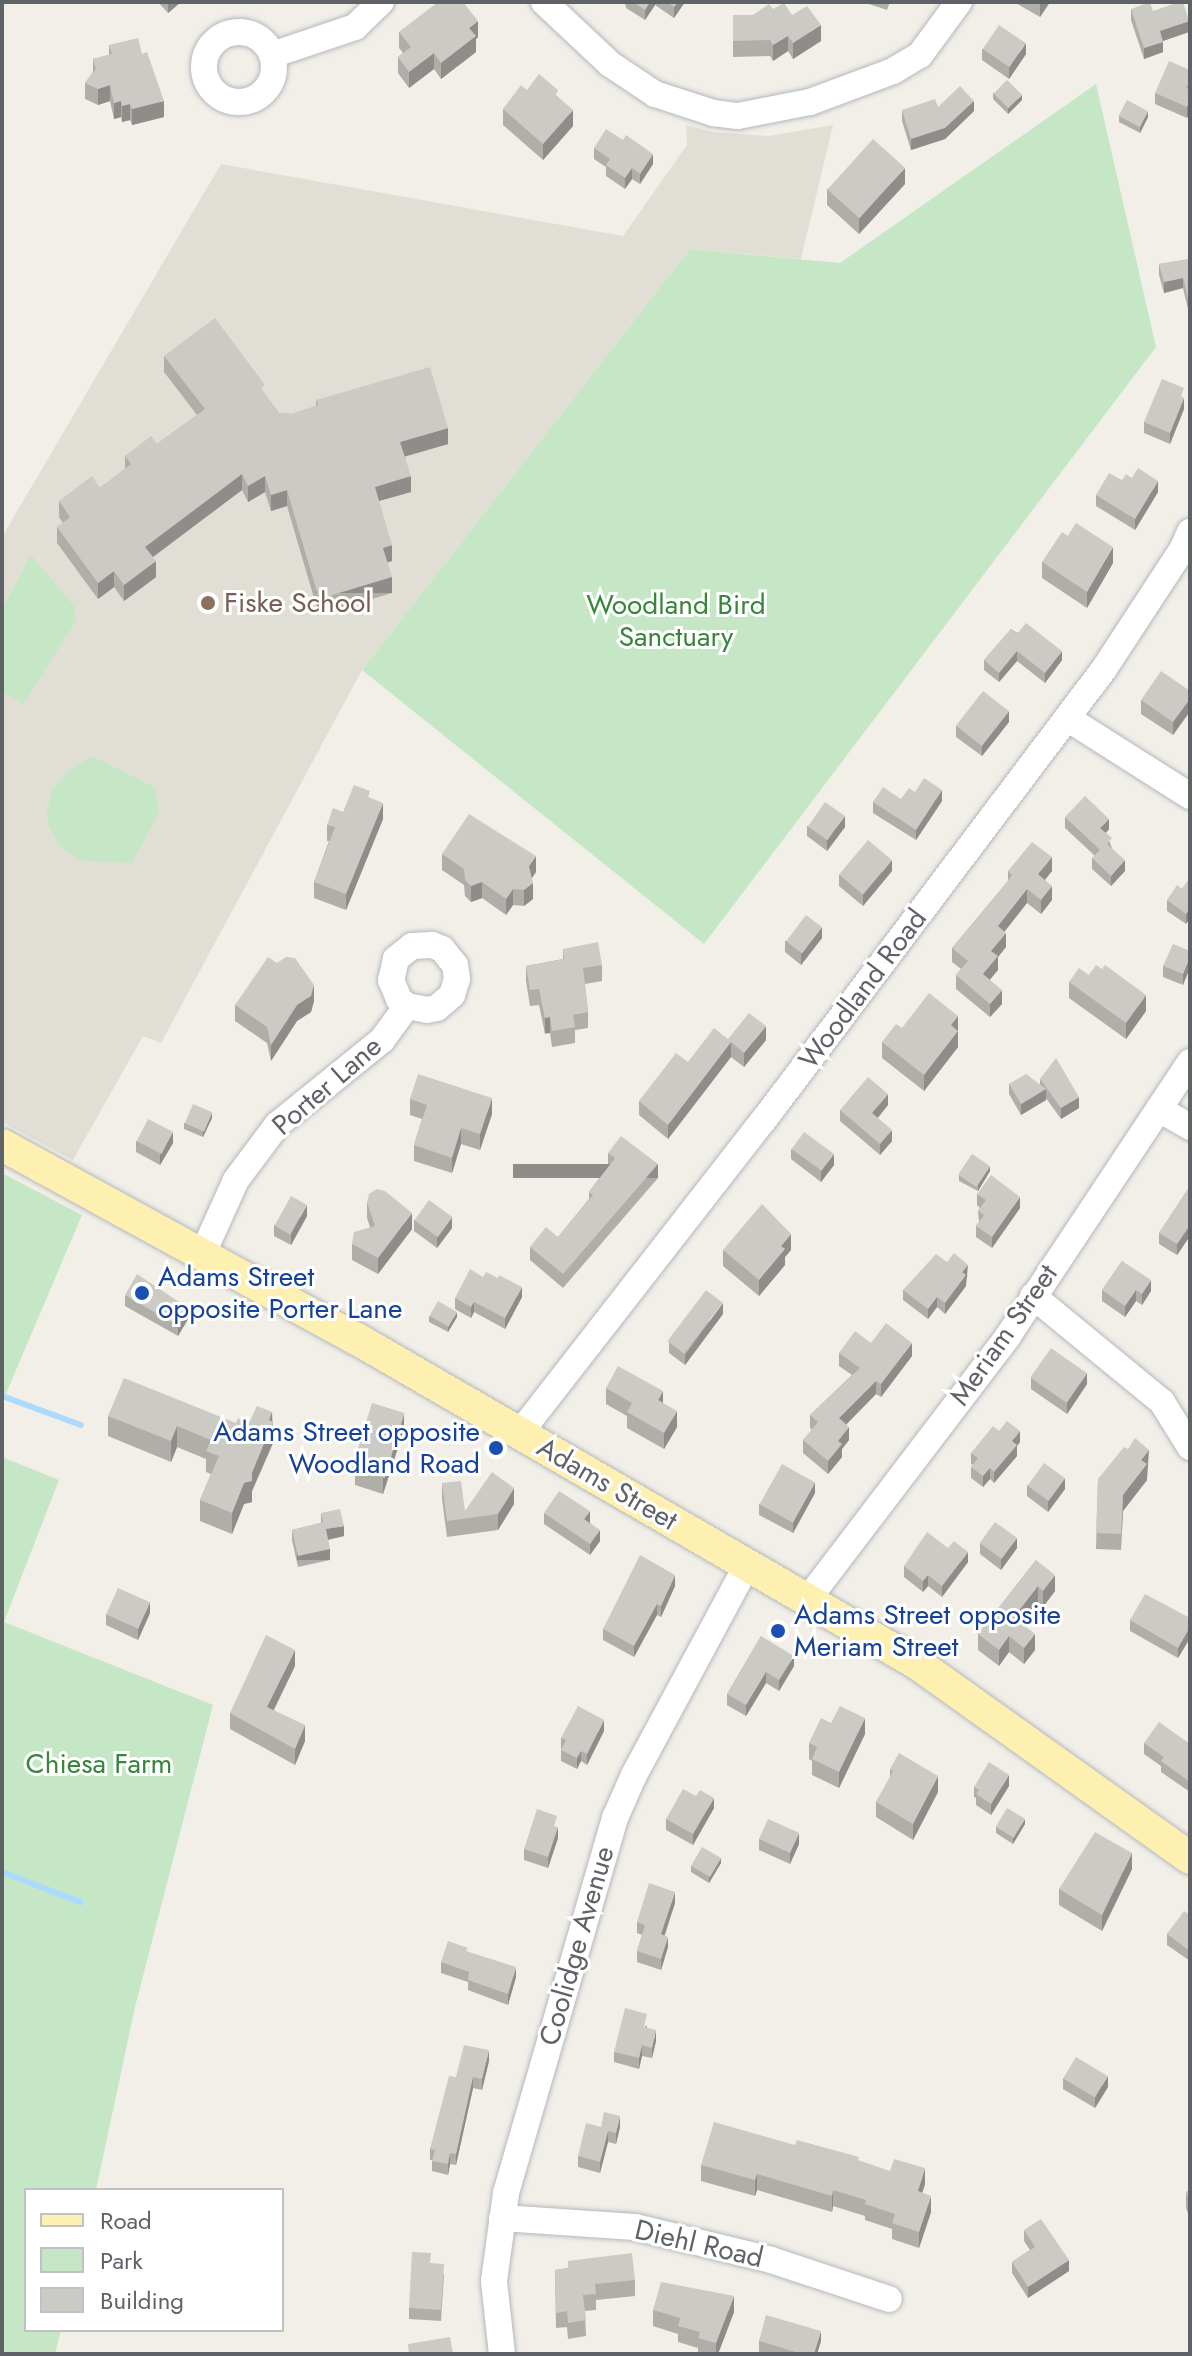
<!DOCTYPE html>
<html>
<head>
<meta charset="utf-8">
<style>
	body { margin:0 }
	#map { position:relative; width:1192px; height:2356px; overflow:hidden; background:#f1efe8; font-family:Jost,sans-serif }
	div>[style] { position:absolute }
	[style*='--x'] { left:calc(var(--x)*1px); top:calc(var(--y)*1px); width:calc(var(--w)*1px); rotate:calc(var(--a)*1deg) }
	.education>* { inset:0; background:#e1ded6 }
	.green>* { inset:0; background:#c6e7c6 }
	.stream>* { height:6px; margin:-3px; padding:0 3px; transform-origin:3px; border-radius:3px; background:#acdafd }
	.roads { filter:drop-shadow(0 0 2px #b5b8bc) drop-shadow(0 0 2px #b5b8bc) }
	.minor>* { height:26px; margin:-13px; padding:0 13px; transform-origin:13px; border-radius:13px; background:#fff }
	.minor>.ring { margin:-13px; padding:0; box-sizing:content-box; background:none; border:26px solid #fff; border-radius:50% }
	.major>* { height:32px; margin:-16px; padding:0 16px; transform-origin:16px; border-radius:16px; background:#fdf0b1 }
	.wall>* { inset:0; background:#afaea9 }
	.shaded-wall>* { inset:0; background:#8f8d8a; transform-origin:0 0 }
	.building>* { inset:0; background:#cccac5; transform-origin:0 0 }
	.dots>* { width:22px; height:22px; translate:-50% -50%; box-sizing:border-box; border:4px solid #fff; border-radius:50% }
	span { translate:-50% -50%; white-space:nowrap; text-align:center; line-height:1.15; -webkit-text-stroke:6px #fff; paint-order:stroke }
	.education-label { font-size:28px; color:#785e54 }
	.left { translate:0 -50%; text-align:left }
	.park-label { font-size:28px; color:#38863b }
	.street-label { font-size:28px; color:#5f6368 }
	.transit-label { font-size:28px; color:#164399 }
	.right { translate:-100% -50%; text-align:right }
	.frame { position:absolute; inset:0; border:4px solid #5f6368; pointer-events:none }
	.legend { position:absolute; left:24px; top:2188px; width:260px; height:144px; box-sizing:border-box; background:#fff; border:2px solid #bfc1c3; margin:0; padding:10px 14px; list-style:none; font-size:24px; color:#5f6368 }
	.legend li { display:flex; align-items:center; gap:16px; height:40px }
	.legend b { width:40px; border:2px solid #bfc1c3 }
</style>
</head>
<body>
<div id="map">
	<div class="education">
		<i style="clip-path:polygon(686px 125px,713px 132px,769px 136px,833px 125px,801px 259px,690px 249px,362px 670px,161px 1043px,143px 1036px,73px 1160px,2px 1122px,2px 537px,221px 164px,623px 236px,687px 145px)"></i>
	</div>
	<div class="green">
		<i style="clip-path:polygon(1096px 84px,1156px 347px,704px 944px,362px 670px,690px 249px,840px 263px)"></i>
		<i style="clip-path:polygon(31px 555px,74px 606px,76px 621px,23px 704px,2px 692px,2px 610px)"></i>
		<i style="clip-path:polygon(93px 756px,155px 787px,159px 812px,132px 863px,83px 861px,60px 847px,48px 825px,47px 811px,53px 788px,72px 768px)"></i>
		<i style="clip-path:polygon(2px 1173px,82px 1215px,2px 1403px)"></i>
		<i style="clip-path:polygon(2px 1457px,59px 1480px,4px 1622px,213px 1705px,135px 2007px,96px 2190px,26px 2190px,26px 2330px,61px 2330px,55px 2354px,2px 2354px)"></i>
	</div>
	<div class="stream">
		<i style="--x:2;--y:1396;--w:84;--a:20.2"></i>
		<i style="--x:2;--y:1872;--w:84;--a:21"></i>
	</div>
	<div class="roads">
		<div class="minor">
			<i style="--x:544;--y:2;--w:91;--a:43.2"></i>
			<i style="--x:610;--y:64;--w:54;--a:33.7"></i>
			<i style="--x:655;--y:94;--w:61;--a:18.1"></i>
			<i style="--x:713;--y:113;--w:25;--a:7"></i>
			<i style="--x:738;--y:116;--w:73;--a:-11"></i>
			<i style="--x:810;--y:102;--w:89;--a:-20.5"></i>
			<i style="--x:893;--y:71;--w:31;--a:-31"></i>
			<i style="--x:920;--y:55;--w:66;--a:-53.7"></i>
			<i class="ring" style="left:204px;top:32px;width:44px;height:44px"></i>
			<i style="--x:272;--y:55;--w:88;--a:-18.6"></i>
			<i style="--x:355;--y:27;--w:36;--a:-44"></i>
			<i style="--x:1067;--y:718;--w:146;--a:32.4"></i>
			<i style="--x:1159;--y:1109;--w:36;--a:30"></i>
			<i style="--x:203;--y:1253;--w:80;--a:-65.7"></i>
			<i style="--x:236;--y:1180;--w:69;--a:-53.3"></i>
			<i style="--x:277;--y:1125;--w:135;--a:-39"></i>
			<i style="--x:382;--y:1040;--w:42;--a:-53.7"></i>
			<i style="--x:407;--y:1006;--w:20;--a:11"></i>
			<i style="--x:427;--y:1010;--w:10;--a:-11"></i>
			<i style="--x:437;--y:1008;--w:20;--a:-41"></i>
			<i style="--x:452;--y:995;--w:17;--a:-73"></i>
			<i style="--x:457;--y:979;--w:14;--a:-98"></i>
			<i style="--x:455;--y:965;--w:21;--a:-129"></i>
			<i style="--x:442;--y:949;--w:11;--a:-158"></i>
			<i style="--x:432;--y:945;--w:20;--a:177"></i>
			<i style="--x:412;--y:946;--w:21;--a:141"></i>
			<i style="--x:396;--y:959;--w:22;--a:103"></i>
			<i style="--x:391;--y:980;--w:21;--a:67"></i>
			<i style="--x:399;--y:999;--w:11;--a:41"></i>
			<i style="--x:1033;--y:1296;--w:167;--a:39.4"></i>
			<i style="--x:1162;--y:1402;--w:53;--a:58.1"></i>
			<i style="--x:519;--y:1434;--w:397;--a:-52.1"></i>
			<i style="--x:763;--y:1121;--w:566;--a:-52.97"></i>
			<i style="--x:1104;--y:669;--w:142;--a:-56.8"></i>
			<i style="--x:1182;--y:550;--w:20;--a:-66"></i>
			<i style="--x:808;--y:1599;--w:330;--a:-52.7"></i>
			<i style="--x:1008;--y:1336;--w:329;--a:-56.4"></i>
			<i style="--x:502;--y:2218;--w:133;--a:3.9"></i>
			<i style="--x:635;--y:2227;--w:140;--a:13.6"></i>
			<i style="--x:771;--y:2260;--w:124;--a:18.3"></i>
			<i style="--x:502;--y:2354;--w:73;--a:-96.3"></i>
			<i style="--x:494;--y:2281;--w:89;--a:-82.2"></i>
			<i style="--x:506;--y:2193;--w:391;--a:-73.8"></i>
			<i style="--x:615;--y:1818;--w:47;--a:-66.2"></i>
			<i style="--x:634;--y:1775;--w:238;--a:-61.7"></i>
		</div>
		<div class="major">
			<i style="--x:2;--y:1145;--w:405;--a:28.7"></i>
			<i style="--x:357;--y:1339;--w:648;--a:30.08"></i>
			<i style="--x:918;--y:1664;--w:334;--a:35.5"></i>
		</div>
	</div>
	<div class="wall">
		<i style="clip-path:polygon(158px 2px,181px 2px,168px 13px)"></i>
		<i style="clip-path:polygon(625px 2px,685px 2px,674px 18px,655px 5px,645px 20px,626px 8px)"></i>
		<i style="clip-path:polygon(863px 2px,890px 2px,887px 10px)"></i>
		<i style="clip-path:polygon(1014px 2px,1050px 2px,1040px 17px)"></i>
		<i style="clip-path:polygon(773px 9px,792px 15px,821px 41px,793px 59px,788px 51px,773px 61px,770px 56px,733px 57px,733px 15px,753px 15px)"></i>
		<i style="clip-path:polygon(1131px 9px,1153px 11px,1189px 32px,1163px 41px,1163px 52px,1144px 59px,1131px 20px)"></i>
		<i style="clip-path:polygon(399px 32px,478px 37px,476px 39px,476px 52px,441px 79px,434px 69px,409px 88px,398px 73px,398px 57px,403px 53px,399px 48px)"></i>
		<i style="clip-path:polygon(109px 45px,142px 54px,164px 117px,132px 125px,130px 120px,122px 122px,121px 117px,114px 119px,110px 101px,98px 105px,85px 99px,85px 83px,93px 72px,93px 59px,109px 55px)"></i>
		<i style="clip-path:polygon(982px 49px,1026px 54px,1009px 79px,982px 60px)"></i>
		<i style="clip-path:polygon(1190px 70px,1190px 111px,1187px 118px,1155px 104px,1155px 93px)"></i>
		<i style="clip-path:polygon(527px 90px,558px 97px,573px 126px,543px 160px,503px 125px,503px 109px)"></i>
		<i style="clip-path:polygon(993px 93px,1022px 100px,1008px 114px,993px 99px)"></i>
		<i style="clip-path:polygon(938px 107px,974px 111px,945px 139px,911px 150px,902px 121px,902px 110px)"></i>
		<i style="clip-path:polygon(1119px 116px,1148px 117px,1140px 133px,1119px 122px)"></i>
		<i style="clip-path:polygon(594px 148px,653px 164px,640px 184px,632px 179px,625px 189px,606px 176px,606px 167px,594px 159px)"></i>
		<i style="clip-path:polygon(905px 184px,859px 234px,827px 205px,827px 189px)"></i>
		<i style="clip-path:polygon(1190px 259px,1190px 308px,1188px 309px,1183px 288px,1164px 293px,1159px 275px,1159px 264px)"></i>
		<i style="clip-path:polygon(164px 356px,265px 394px,279px 413px,292px 414px,316px 406px,316px 400px,448px 444px,405px 456px,411px 492px,379px 501px,392px 561px,387px 562px,392px 593px,319px 615px,287px 506px,271px 511px,265px 492px,248px 502px,242px 490px,152px 557px,156px 577px,124px 601px,114px 587px,98px 599px,57px 543px,57px 527px,63px 523px,59px 517px,59px 501px,100px 488px,125px 469px,125px 456px,157px 444px,197px 415px,164px 372px)"></i>
		<i style="clip-path:polygon(1184px 398px,1184px 409px,1170px 444px,1144px 433px,1144px 422px)"></i>
		<i style="clip-path:polygon(1122px 480px,1158px 492px,1135px 530px,1096px 506px,1096px 495px)"></i>
		<i style="clip-path:polygon(1068px 536px,1113px 563px,1087px 608px,1042px 578px,1042px 562px)"></i>
		<i style="clip-path:polygon(1011px 629px,1062px 660px,1045px 683px,1017px 661px,999px 682px,984px 670px,984px 660px)"></i>
		<i style="clip-path:polygon(1190px 691px,1190px 712px,1173px 735px,1141px 714px,1141px 700px)"></i>
		<i style="clip-path:polygon(1009px 722px,982px 756px,956px 737px,956px 726px)"></i>
		<i style="clip-path:polygon(915px 792px,942px 801px,916px 840px,873px 813px,873px 802px,901px 799px)"></i>
		<i style="clip-path:polygon(370px 798px,383px 819px,346px 910px,314px 898px,314px 882px,329px 841px,327px 841px,327px 825px,343px 812px)"></i>
		<i style="clip-path:polygon(1065px 817px,1109px 829px,1106px 833px,1112px 848px,1125px 871px,1111px 886px,1092px 869px,1092px 858px,1095px 856px,1065px 828px)"></i>
		<i style="clip-path:polygon(807px 826px,845px 827px,827px 851px,807px 836px)"></i>
		<i style="clip-path:polygon(442px 854px,536px 872px,532px 878px,533px 899px,524px 906px,513px 905px,506px 915px,482px 898px,471px 902px,465px 896px,464px 885px,442px 870px)"></i>
		<i style="clip-path:polygon(892px 871px,863px 906px,839px 886px,839px 875px)"></i>
		<i style="clip-path:polygon(1008px 871px,1052px 871px,1045px 880px,1052px 900px,1041px 914px,1027px 903px,1004px 931px,1006px 947px,998px 957px,998px 970px,989px 980px,1002px 1004px,990px 1017px,956px 989px,956px 975px,961px 969px,952px 962px,952px 948px,1008px 881px)"></i>
		<i style="clip-path:polygon(1190px 878px,1190px 918px,1186px 924px,1167px 911px,1167px 900px,1182px 889px)"></i>
		<i style="clip-path:polygon(822px 938px,801px 965px,785px 952px,785px 941px)"></i>
		<i style="clip-path:polygon(563px 949px,602px 965px,602px 981px,585px 984px,588px 1012px,588px 1028px,575px 1030px,575px 1043px,552px 1047px,550px 1033px,545px 1034px,539px 1005px,530px 1006px,526px 981px,526px 966px,563px 959px)"></i>
		<i style="clip-path:polygon(1190px 951px,1183px 985px,1163px 977px,1163px 966px)"></i>
		<i style="clip-path:polygon(1089px 975px,1146px 1011px,1126px 1039px,1069px 998px,1069px 982px)"></i>
		<i style="clip-path:polygon(314px 1001px,311px 1012px,297px 1021px,271px 1061px,267px 1043px,235px 1021px,235px 1005px)"></i>
		<i style="clip-path:polygon(958px 1016px,958px 1047px,924px 1091px,882px 1058px,882px 1042px,902px 1028px)"></i>
		<i style="clip-path:polygon(728px 1039px,766px 1040px,744px 1067px,731px 1057px,668px 1139px,639px 1115px,639px 1101px,688px 1062px)"></i>
		<i style="clip-path:polygon(1040px 1079px,1079px 1108px,1061px 1119px,1046px 1098px,1046px 1100px,1021px 1115px,1009px 1094px,1009px 1084px,1040px 1084px)"></i>
		<i style="clip-path:polygon(410px 1099px,492px 1114px,480px 1150px,461px 1144px,452px 1173px,414px 1161px,414px 1145px,422px 1119px,410px 1115px)"></i>
		<i style="clip-path:polygon(888px 1105px,878px 1118px,892px 1141px,880px 1155px,840px 1121px,840px 1110px)"></i>
		<i style="clip-path:polygon(212px 1118px,203px 1137px,184px 1129px,184px 1123px)"></i>
		<i style="clip-path:polygon(136px 1141px,173px 1143px,160px 1165px,136px 1152px)"></i>
		<i style="clip-path:polygon(791px 1149px,834px 1165px,821px 1182px,791px 1159px)"></i>
		<i style="clip-path:polygon(608px 1153px,658px 1178px,563px 1288px,530px 1260px,530px 1247px,558px 1237px,589px 1199px,589px 1192px,608px 1166px)"></i>
		<i style="clip-path:polygon(990px 1171px,978px 1191px,959px 1181px,959px 1175px)"></i>
		<i style="clip-path:polygon(1190px 1186px,1190px 1236px,1177px 1255px,1159px 1244px,1159px 1233px)"></i>
		<i style="clip-path:polygon(977px 1194px,1020px 1208px,992px 1248px,976px 1237px,976px 1226px,979px 1222px,978px 1211px,980px 1208px,977px 1205px)"></i>
		<i style="clip-path:polygon(367px 1202px,412px 1229px,378px 1274px,352px 1260px,352px 1244px,370px 1227px,367px 1218px)"></i>
		<i style="clip-path:polygon(307px 1216px,291px 1245px,274px 1236px,274px 1225px)"></i>
		<i style="clip-path:polygon(414px 1220px,452px 1228px,437px 1248px,414px 1231px)"></i>
		<i style="clip-path:polygon(723px 1250px,791px 1250px,785px 1257px,785px 1265px,759px 1296px,723px 1266px)"></i>
		<i style="clip-path:polygon(1122px 1261px,1151px 1291px,1142px 1305px,1136px 1301px,1125px 1317px,1102px 1301px,1102px 1290px)"></i>
		<i style="clip-path:polygon(947px 1262px,968px 1276px,966px 1278px,966px 1286px,945px 1314px,937px 1307px,928px 1319px,903px 1300px,903px 1290px)"></i>
		<i style="clip-path:polygon(125px 1295px,188px 1319px,178px 1336px,125px 1306px)"></i>
		<i style="clip-path:polygon(522px 1297px,505px 1329px,474px 1312px,471px 1318px,455px 1309px,455px 1298px)"></i>
		<i style="clip-path:polygon(723px 1314px,685px 1365px,669px 1353px,669px 1342px)"></i>
		<i style="clip-path:polygon(429px 1316px,457px 1317px,448px 1332px,429px 1322px)"></i>
		<i style="clip-path:polygon(871px 1343px,912px 1356px,881px 1397px,876px 1394px,846px 1424px,849px 1440px,842px 1449px,842px 1457px,828px 1474px,803px 1453px,803px 1440px,812px 1430px,810px 1428px,810px 1415px,852px 1375px,839px 1366px,839px 1353px)"></i>
		<i style="clip-path:polygon(1031px 1378px,1087px 1384px,1067px 1414px,1031px 1389px)"></i>
		<i style="clip-path:polygon(606px 1388px,663px 1403px,677px 1427px,664px 1449px,627px 1428px,627px 1416px,606px 1404px)"></i>
		<i style="clip-path:polygon(272px 1412px,273px 1443px,252px 1491px,252px 1502px,244px 1504px,232px 1534px,200px 1521px,200px 1500px,211px 1474px,206px 1472px,206px 1459px,177px 1447px,171px 1462px,108px 1436px,108px 1416px,236px 1423px,249px 1423px)"></i>
		<i style="clip-path:polygon(404px 1429px,383px 1494px,355px 1485px,355px 1469px)"></i>
		<i style="clip-path:polygon(999px 1431px,1020px 1442px,1017px 1446px,1017px 1456px,994px 1483px,990px 1479px,983px 1487px,971px 1478px,971px 1467px,973px 1465px,971px 1464px,971px 1453px)"></i>
		<i style="clip-path:polygon(1149px 1466px,1147px 1467px,1147px 1480px,1123px 1511px,1121px 1550px,1096px 1549px,1098px 1479px)"></i>
		<i style="clip-path:polygon(442px 1483px,465px 1511px,514px 1504px,498px 1530px,447px 1537px,442px 1499px)"></i>
		<i style="clip-path:polygon(1027px 1485px,1065px 1489px,1048px 1512px,1027px 1496px)"></i>
		<i style="clip-path:polygon(815px 1493px,793px 1533px,759px 1515px,759px 1504px)"></i>
		<i style="clip-path:polygon(321px 1513px,344px 1536px,328px 1540px,330px 1560px,298px 1567px,292px 1540px,292px 1530px,321px 1523px)"></i>
		<i style="clip-path:polygon(544px 1513px,590px 1522px,600px 1541px,590px 1555px,544px 1524px)"></i>
		<i style="clip-path:polygon(980px 1543px,1017px 1548px,1001px 1570px,980px 1554px)"></i>
		<i style="clip-path:polygon(1036px 1560px,1055px 1591px,1043px 1607px,1038px 1602px,1022px 1624px,1035px 1650px,1024px 1664px,1009px 1652px,999px 1666px,978px 1650px,978px 1634px)"></i>
		<i style="clip-path:polygon(968px 1562px,942px 1597px,928px 1586px,923px 1592px,904px 1577px,904px 1566px)"></i>
		<i style="clip-path:polygon(675px 1586px,661px 1617px,657px 1615px,634px 1657px,603px 1640px,603px 1629px)"></i>
		<i style="clip-path:polygon(150px 1613px,138px 1640px,106px 1625px,106px 1614px)"></i>
		<i style="clip-path:polygon(1190px 1618px,1190px 1638px,1178px 1658px,1130px 1631px,1130px 1620px)"></i>
		<i style="clip-path:polygon(761px 1636px,794px 1666px,779px 1691px,766px 1683px,746px 1716px,727px 1705px,727px 1694px)"></i>
		<i style="clip-path:polygon(295px 1666px,274px 1710px,305px 1741px,295px 1765px,230px 1729px,230px 1713px)"></i>
		<i style="clip-path:polygon(831px 1723px,865px 1734px,839px 1788px,812px 1775px,812px 1761px,809px 1759px,809px 1743px)"></i>
		<i style="clip-path:polygon(604px 1731px,587px 1765px,581px 1761px,577px 1769px,561px 1761px,561px 1738px)"></i>
		<i style="clip-path:polygon(1144px 1743px,1190px 1744px,1190px 1792px,1161px 1772px,1161px 1766px,1144px 1754px)"></i>
		<i style="clip-path:polygon(890px 1769px,938px 1792px,913px 1840px,876px 1817px,876px 1802px,890px 1778px)"></i>
		<i style="clip-path:polygon(1009px 1786px,991px 1815px,976px 1805px,976px 1798px,974px 1797px,974px 1787px)"></i>
		<i style="clip-path:polygon(714px 1808px,693px 1845px,666px 1830px,666px 1819px)"></i>
		<i style="clip-path:polygon(1025px 1824px,1013px 1844px,996px 1833px,996px 1827px)"></i>
		<i style="clip-path:polygon(557px 1827px,558px 1838px,548px 1868px,524px 1860px,524px 1849px)"></i>
		<i style="clip-path:polygon(759px 1839px,799px 1844px,790px 1864px,759px 1850px)"></i>
		<i style="clip-path:polygon(721px 1863px,709px 1883px,691px 1872px,691px 1866px)"></i>
		<i style="clip-path:polygon(1132px 1869px,1102px 1931px,1059px 1905px,1059px 1889px)"></i>
		<i style="clip-path:polygon(675px 1903px,665px 1935px,668px 1947px,661px 1970px,637px 1962px,637px 1951px,642px 1935px,637px 1933px,637px 1922px)"></i>
		<i style="clip-path:polygon(1190px 1915px,1190px 1961px,1167px 1945px,1167px 1934px)"></i>
		<i style="clip-path:polygon(441px 1962px,516px 1977px,508px 2005px,468px 1990px,468px 1982px,441px 1973px)"></i>
		<i style="clip-path:polygon(647px 2025px,647px 2028px,656px 2041px,652px 2058px,642px 2056px,639px 2069px,614px 2062px,614px 2052px)"></i>
		<i style="clip-path:polygon(489px 2061px,482px 2090px,473px 2088px,456px 2165px,450px 2164px,448px 2175px,432px 2171px,432px 2160px,430px 2160px,430px 2149px,456px 2077px)"></i>
		<i style="clip-path:polygon(1063px 2078px,1108px 2087px,1095px 2108px,1063px 2089px)"></i>
		<i style="clip-path:polygon(601px 2127px,620px 2127px,616px 2144px,608px 2142px,600px 2173px,578px 2167px,578px 2156px)"></i>
		<i style="clip-path:polygon(795px 2145px,859px 2161px,925px 2184px,922px 2193px,931px 2212px,919px 2248px,892px 2239px,892px 2229px,865px 2220px,865px 2216px,833px 2206px,832px 2212px,757px 2190px,755px 2196px,701px 2181px,701px 2165px)"></i>
		<i style="clip-path:polygon(1190px 2190px,1190px 2220px,1186px 2208px,1186px 2192px)"></i>
		<i style="clip-path:polygon(1024px 2230px,1069px 2271px,1028px 2298px,1012px 2273px,1012px 2262px,1030px 2250px,1024px 2241px)"></i>
		<i style="clip-path:polygon(568px 2261px,635px 2280px,635px 2296px,596px 2300px,596px 2310px,585px 2311px,586px 2336px,568px 2339px,567px 2327px,556px 2328px,555px 2270px,568px 2268px)"></i>
		<i style="clip-path:polygon(431px 2263px,444px 2275px,441px 2321px,409px 2319px,409px 2308px)"></i>
		<i style="clip-path:polygon(653px 2310px,734px 2312px,718px 2354px,698px 2354px,698px 2348px,678px 2342px,678px 2334px,653px 2326px)"></i>
		<i style="clip-path:polygon(759px 2341px,821px 2341px,817px 2354px,765px 2354px,759px 2352px)"></i>
	</div>
	<div class="shaded-wall">
		<i style="clip-path:polygon(168px 2px,181px 2px,168px 13px)"></i>
		<i style="clip-path:polygon(650px 2px,655px 2px,655px 5px,645px 20px,645px 10px)"></i>
		<i style="clip-path:polygon(678px 2px,685px 2px,674px 18px,674px 7px)"></i>
		<i style="clip-path:polygon(1040px 2px,1050px 2px,1040px 17px)"></i>
		<i style="clip-path:polygon(478px 21px,478px 37px,476px 39px,476px 52px,441px 79px,441px 63px,469px 28px)"></i>
		<i style="clip-path:polygon(1189px 21px,1189px 32px,1160px 42px,1160px 31px)"></i>
		<i style="clip-path:polygon(821px 25px,821px 41px,793px 59px,793px 43px)"></i>
		<i style="clip-path:polygon(788px 36px,788px 51px,773px 61px,773px 45px)"></i>
		<i style="clip-path:polygon(1163px 42px,1163px 52px,1144px 59px,1144px 48px)"></i>
		<i style="clip-path:polygon(1026px 43px,1026px 54px,1009px 79px,1009px 68px)"></i>
		<i style="clip-path:polygon(434px 53px,434px 69px,409px 88px,409px 72px)"></i>
		<i style="clip-path:polygon(110px 85px,110px 101px,98px 105px,98px 89px)"></i>
		<i style="clip-path:polygon(1022px 95px,1022px 100px,1008px 114px,1008px 108px)"></i>
		<i style="clip-path:polygon(1190px 100px,1190px 111px,1187px 118px,1187px 107px)"></i>
		<i style="clip-path:polygon(121px 101px,121px 117px,114px 119px,114px 103px)"></i>
		<i style="clip-path:polygon(164px 101px,164px 117px,132px 125px,132px 109px)"></i>
		<i style="clip-path:polygon(974px 101px,974px 111px,945px 139px,911px 150px,911px 139px)"></i>
		<i style="clip-path:polygon(130px 104px,130px 120px,122px 122px,122px 106px)"></i>
		<i style="clip-path:polygon(573px 110px,573px 126px,543px 160px,543px 144px)"></i>
		<i style="clip-path:polygon(1148px 111px,1148px 117px,1140px 133px,1140px 127px)"></i>
		<i style="clip-path:polygon(653px 154px,653px 164px,640px 184px,640px 174px)"></i>
		<i style="clip-path:polygon(632px 168px,632px 179px,625px 189px,625px 178px)"></i>
		<i style="clip-path:polygon(905px 168px,905px 184px,859px 234px,859px 218px)"></i>
		<i style="clip-path:polygon(1183px 278px,1183px 288px,1164px 293px,1164px 282px)"></i>
		<i style="clip-path:polygon(1184px 398px,1184px 409px,1170px 444px,1170px 433px)"></i>
		<i style="clip-path:polygon(448px 428px,448px 444px,400px 458px,400px 442px)"></i>
		<i style="clip-path:polygon(242px 474px,242px 490px,145px 563px,145px 547px)"></i>
		<i style="clip-path:polygon(265px 476px,265px 492px,248px 502px,248px 486px)"></i>
		<i style="clip-path:polygon(411px 476px,411px 492px,375px 502px,375px 487px)"></i>
		<i style="clip-path:polygon(1158px 481px,1158px 492px,1135px 530px,1135px 519px)"></i>
		<i style="clip-path:polygon(287px 490px,287px 506px,271px 511px,271px 495px)"></i>
		<i style="clip-path:polygon(392px 545px,392px 561px,383px 564px,383px 548px)"></i>
		<i style="clip-path:polygon(1113px 547px,1113px 563px,1087px 608px,1087px 592px)"></i>
		<i style="clip-path:polygon(156px 561px,156px 577px,124px 601px,124px 585px)"></i>
		<i style="clip-path:polygon(114px 571px,114px 587px,98px 599px,98px 583px)"></i>
		<i style="left:392px;top:577px;width:16px;height:76px;rotate:90deg"></i>
		<i style="clip-path:polygon(1017px 651px,1017px 661px,999px 682px,999px 673px)"></i>
		<i style="clip-path:polygon(1062px 651px,1062px 660px,1045px 683px,1045px 673px)"></i>
		<i style="clip-path:polygon(1189px 698px,1189px 712px,1173px 735px,1173px 722px)"></i>
		<i style="clip-path:polygon(1009px 711px,1009px 722px,982px 756px,982px 745px)"></i>
		<i style="clip-path:polygon(942px 790px,942px 801px,916px 840px,916px 830px)"></i>
		<i style="clip-path:polygon(383px 803px,383px 819px,346px 910px,346px 894px)"></i>
		<i style="clip-path:polygon(845px 816px,845px 827px,827px 851px,827px 840px)"></i>
		<i style="clip-path:polygon(1109px 819px,1109px 829px,1100px 839px,1100px 828px)"></i>
		<i style="clip-path:polygon(536px 856px,536px 872px,529px 882px,529px 866px)"></i>
		<i style="clip-path:polygon(1052px 857px,1052px 871px,1038px 888px,1038px 874px)"></i>
		<i style="clip-path:polygon(892px 860px,892px 871px,863px 906px,863px 895px)"></i>
		<i style="clip-path:polygon(1125px 860px,1125px 871px,1111px 886px,1111px 876px)"></i>
		<i style="clip-path:polygon(482px 882px,482px 898px,471px 902px,471px 886px)"></i>
		<i style="clip-path:polygon(533px 883px,533px 899px,524px 906px,524px 890px)"></i>
		<i style="clip-path:polygon(1052px 886px,1052px 900px,1041px 914px,1041px 900px)"></i>
		<i style="clip-path:polygon(513px 889px,513px 905px,506px 915px,506px 899px)"></i>
		<i style="clip-path:polygon(1027px 889px,1027px 903px,998px 940px,998px 926px)"></i>
		<i style="clip-path:polygon(1190px 908px,1190px 918px,1186px 924px,1186px 914px)"></i>
		<i style="clip-path:polygon(822px 927px,822px 938px,801px 965px,801px 954px)"></i>
		<i style="clip-path:polygon(1006px 933px,1006px 947px,998px 957px,998px 970px,983px 988px,983px 974px,991px 951px)"></i>
		<i style="clip-path:polygon(1190px 957px,1190px 968px,1183px 985px,1183px 974px)"></i>
		<i style="clip-path:polygon(314px 985px,314px 1001px,311px 1012px,297px 1021px,271px 1061px,271px 1045px,297px 1005px)"></i>
		<i style="clip-path:polygon(1002px 990px,1002px 1004px,990px 1017px,990px 1004px)"></i>
		<i style="clip-path:polygon(1146px 995px,1146px 1011px,1126px 1039px,1126px 1023px)"></i>
		<i style="clip-path:polygon(958px 1016px,958px 1047px,924px 1091px,924px 1075px,951px 1025px)"></i>
		<i style="left:550px;top:1017px;width:16px;height:5px;rotate:90deg"></i>
		<i style="clip-path:polygon(766px 1026px,766px 1040px,744px 1067px,744px 1053px)"></i>
		<i style="clip-path:polygon(731px 1042px,731px 1057px,668px 1139px,668px 1125px)"></i>
		<i style="clip-path:polygon(1046px 1089px,1046px 1100px,1021px 1115px,1021px 1104px)"></i>
		<i style="clip-path:polygon(888px 1094px,888px 1105px,872px 1124px,872px 1113px)"></i>
		<i style="clip-path:polygon(1079px 1097px,1079px 1108px,1061px 1119px,1061px 1108px)"></i>
		<i style="clip-path:polygon(492px 1098px,492px 1114px,480px 1150px,480px 1134px)"></i>
		<i style="clip-path:polygon(212px 1112px,212px 1118px,203px 1137px,203px 1132px)"></i>
		<i style="clip-path:polygon(461px 1128px,461px 1144px,452px 1173px,452px 1158px)"></i>
		<i style="clip-path:polygon(892px 1130px,892px 1141px,880px 1155px,880px 1144px)"></i>
		<i style="clip-path:polygon(173px 1132px,173px 1143px,160px 1165px,160px 1154px)"></i>
		<i style="clip-path:polygon(834px 1154px,834px 1165px,821px 1182px,821px 1171px)"></i>
		<i style="left:658px;top:1164px;width:14px;height:145px;rotate:90deg"></i>
		<i style="clip-path:polygon(990px 1166px,990px 1171px,978px 1191px,978px 1185px)"></i>
		<i style="clip-path:polygon(1020px 1197px,1020px 1208px,992px 1248px,992px 1237px)"></i>
		<i style="clip-path:polygon(307px 1205px,307px 1216px,291px 1245px,291px 1234px)"></i>
		<i style="clip-path:polygon(412px 1213px,412px 1229px,378px 1274px,378px 1258px)"></i>
		<i style="clip-path:polygon(452px 1217px,452px 1228px,437px 1248px,437px 1237px)"></i>
		<i style="clip-path:polygon(1190px 1225px,1190px 1236px,1177px 1255px,1177px 1244px)"></i>
		<i style="clip-path:polygon(791px 1234px,791px 1250px,785px 1257px,785px 1265px,759px 1296px,759px 1280px,781px 1246px)"></i>
		<i style="clip-path:polygon(968px 1265px,966px 1286px,945px 1314px,945px 1303px,962px 1272px)"></i>
		<i style="clip-path:polygon(1151px 1280px,1151px 1291px,1142px 1305px,1142px 1294px)"></i>
		<i style="clip-path:polygon(522px 1287px,522px 1297px,505px 1329px,505px 1318px)"></i>
		<i style="clip-path:polygon(1136px 1290px,1136px 1301px,1125px 1317px,1125px 1306px)"></i>
		<i style="clip-path:polygon(937px 1297px,937px 1307px,928px 1319px,928px 1309px)"></i>
		<i style="clip-path:polygon(474px 1302px,474px 1312px,471px 1318px,471px 1307px)"></i>
		<i style="clip-path:polygon(723px 1303px,723px 1314px,685px 1365px,685px 1355px)"></i>
		<i style="clip-path:polygon(188px 1308px,188px 1319px,178px 1336px,178px 1326px)"></i>
		<i style="clip-path:polygon(457px 1312px,457px 1317px,448px 1332px,448px 1327px)"></i>
		<i style="clip-path:polygon(912px 1343px,912px 1356px,881px 1397px,881px 1384px)"></i>
		<i style="clip-path:polygon(1087px 1373px,1087px 1384px,1067px 1414px,1067px 1403px)"></i>
		<i style="clip-path:polygon(876px 1381px,876px 1394px,839px 1432px,839px 1418px)"></i>
		<i style="clip-path:polygon(663px 1391px,663px 1407px,658px 1400px)"></i>
		<i style="clip-path:polygon(677px 1411px,677px 1427px,664px 1449px,664px 1433px)"></i>
		<i style="clip-path:polygon(272px 1412px,273px 1443px,252px 1491px,252px 1502px,244px 1504px,232px 1534px,232px 1513px,244px 1483px,252px 1473px)"></i>
		<i style="clip-path:polygon(404px 1413px,404px 1429px,383px 1494px,383px 1478px)"></i>
		<i style="clip-path:polygon(177px 1426px,177px 1447px,171px 1462px,171px 1441px)"></i>
		<i style="clip-path:polygon(849px 1427px,849px 1440px,842px 1449px,842px 1457px,828px 1474px,828px 1461px,838px 1441px)"></i>
		<i style="clip-path:polygon(1020px 1431px,1020px 1442px,1017px 1446px,1017px 1456px,994px 1483px,994px 1472px,1012px 1441px)"></i>
		<i style="clip-path:polygon(1149px 1450px,1147px 1480px,1123px 1511px,1121px 1550px,1123px 1495px,1141px 1460px)"></i>
		<i style="clip-path:polygon(990px 1468px,990px 1479px,983px 1487px,983px 1476px)"></i>
		<i style="clip-path:polygon(1065px 1478px,1065px 1489px,1048px 1512px,1048px 1501px)"></i>
		<i style="clip-path:polygon(815px 1482px,815px 1493px,793px 1533px,793px 1522px)"></i>
		<i style="clip-path:polygon(514px 1488px,514px 1504px,498px 1530px,498px 1514px)"></i>
		<i style="clip-path:polygon(590px 1511px,590px 1522px,584px 1530px,584px 1519px)"></i>
		<i style="clip-path:polygon(344px 1526px,344px 1536px,326px 1540px,326px 1529px)"></i>
		<i style="clip-path:polygon(600px 1530px,600px 1541px,590px 1555px,590px 1544px)"></i>
		<i style="clip-path:polygon(1017px 1538px,1017px 1548px,1001px 1570px,1001px 1559px)"></i>
		<i style="left:330px;top:1549px;width:11px;height:33px;rotate:90deg"></i>
		<i style="clip-path:polygon(968px 1552px,968px 1562px,942px 1597px,942px 1586px)"></i>
		<i style="clip-path:polygon(675px 1575px,675px 1586px,661px 1617px,661px 1606px)"></i>
		<i style="clip-path:polygon(928px 1575px,928px 1586px,923px 1592px,923px 1581px)"></i>
		<i style="clip-path:polygon(1055px 1575px,1055px 1591px,1043px 1607px,1043px 1591px)"></i>
		<i style="clip-path:polygon(1038px 1586px,1038px 1602px,1014px 1633px,1014px 1617px)"></i>
		<i style="clip-path:polygon(150px 1602px,150px 1613px,138px 1640px,138px 1629px)"></i>
		<i style="clip-path:polygon(657px 1604px,657px 1615px,634px 1657px,634px 1646px)"></i>
		<i style="clip-path:polygon(1190px 1627px,1190px 1638px,1178px 1658px,1178px 1648px)"></i>
		<i style="clip-path:polygon(1035px 1634px,1035px 1650px,1024px 1664px,1024px 1648px)"></i>
		<i style="clip-path:polygon(1009px 1636px,1009px 1652px,999px 1666px,999px 1650px)"></i>
		<i style="clip-path:polygon(295px 1650px,295px 1666px,267px 1723px,267px 1707px)"></i>
		<i style="clip-path:polygon(794px 1656px,794px 1666px,779px 1691px,779px 1680px)"></i>
		<i style="clip-path:polygon(766px 1672px,766px 1683px,746px 1716px,746px 1705px)"></i>
		<i style="clip-path:polygon(865px 1718px,865px 1734px,839px 1788px,839px 1772px)"></i>
		<i style="clip-path:polygon(604px 1720px,604px 1731px,587px 1765px,587px 1754px)"></i>
		<i style="clip-path:polygon(305px 1725px,305px 1741px,295px 1765px,295px 1749px)"></i>
		<i style="clip-path:polygon(581px 1751px,581px 1761px,577px 1769px,577px 1758px)"></i>
		<i style="clip-path:polygon(1009px 1775px,1009px 1786px,991px 1815px,991px 1804px)"></i>
		<i style="clip-path:polygon(938px 1776px,938px 1792px,913px 1840px,913px 1824px)"></i>
		<i style="clip-path:polygon(714px 1798px,714px 1808px,693px 1845px,693px 1834px)"></i>
		<i style="clip-path:polygon(1025px 1819px,1025px 1824px,1013px 1844px,1013px 1838px)"></i>
		<i style="clip-path:polygon(558px 1827px,558px 1838px,548px 1868px,548px 1857px)"></i>
		<i style="clip-path:polygon(799px 1833px,799px 1844px,790px 1864px,790px 1853px)"></i>
		<i style="clip-path:polygon(1132px 1853px,1132px 1869px,1102px 1931px,1102px 1915px)"></i>
		<i style="clip-path:polygon(721px 1858px,721px 1863px,709px 1883px,709px 1877px)"></i>
		<i style="clip-path:polygon(675px 1892px,675px 1903px,661px 1945px,661px 1934px)"></i>
		<i style="clip-path:polygon(668px 1937px,668px 1947px,661px 1970px,661px 1959px)"></i>
		<i style="clip-path:polygon(516px 1967px,516px 1977px,508px 2005px,508px 1994px)"></i>
		<i style="clip-path:polygon(656px 2030px,656px 2041px,652px 2058px,652px 2048px)"></i>
		<i style="clip-path:polygon(642px 2045px,642px 2056px,639px 2069px,639px 2058px)"></i>
		<i style="clip-path:polygon(489px 2050px,489px 2061px,482px 2090px,482px 2079px)"></i>
		<i style="clip-path:polygon(1108px 2076px,1108px 2087px,1095px 2108px,1095px 2097px)"></i>
		<i style="clip-path:polygon(473px 2077px,473px 2088px,456px 2165px,456px 2154px)"></i>
		<i style="clip-path:polygon(620px 2116px,620px 2127px,616px 2144px,616px 2133px)"></i>
		<i style="clip-path:polygon(608px 2131px,608px 2142px,600px 2173px,600px 2162px)"></i>
		<i style="clip-path:polygon(450px 2153px,450px 2164px,448px 2175px,448px 2164px)"></i>
		<i style="clip-path:polygon(925px 2168px,925px 2184px,918px 2207px,918px 2191px)"></i>
		<i style="clip-path:polygon(757px 2174px,757px 2190px,755px 2196px,755px 2180px)"></i>
		<i style="clip-path:polygon(833px 2190px,833px 2206px,832px 2212px,832px 2196px)"></i>
		<i style="clip-path:polygon(931px 2196px,931px 2212px,919px 2248px,919px 2232px)"></i>
		<i style="clip-path:polygon(1069px 2260px,1069px 2271px,1028px 2298px,1028px 2287px)"></i>
		<i style="clip-path:polygon(734px 2296px,734px 2312px,718px 2354px,716px 2354px,716px 2343px)"></i>
		<i style="clip-path:polygon(821px 2331px,821px 2341px,817px 2354px,814px 2354px)"></i>
	</div>
	<div class="building">
		<i style="clip-path:polygon(438px 2px,463px 2px,478px 21px,469px 28px,476px 36px,441px 63px,434px 53px,409px 72px,398px 57px,411px 47px,399px 32px)"></i>
		<i style="clip-path:polygon(633px 2px,650px 2px,645px 10px)"></i>
		<i style="clip-path:polygon(667px 2px,678px 2px,674px 7px)"></i>
		<i style="clip-path:polygon(1150px 2px,1153px 11px,1179px 2px,1183px 2px,1189px 21px,1160px 31px,1163px 42px,1144px 48px,1131px 9px)"></i>
		<i style="clip-path:polygon(784px 3px,792px 15px,807px 6px,821px 25px,793px 43px,788px 36px,773px 45px,770px 40px,733px 41px,733px 15px,753px 15px,769px 4px,773px 9px)"></i>
		<i style="left:999px;top:25px;width:32px;height:29px;rotate:34deg"></i>
		<i style="clip-path:polygon(138px 38px,142px 54px,147px 52px,164px 101px,132px 109px,130px 104px,122px 106px,121px 101px,114px 103px,110px 85px,98px 89px,85px 83px,96px 69px,93px 59px,112px 54px,109px 45px)"></i>
		<i style="clip-path:polygon(1169px 61px,1190px 70px,1190px 80px,1186px 88px,1190px 90px,1190px 100px,1187px 107px,1155px 93px)"></i>
		<i style="clip-path:polygon(539px 74px,558px 90px,556px 95px,573px 110px,543px 144px,503px 109px,521px 85px,527px 90px)"></i>
		<i style="left:1007px;top:80px;width:21px;height:19px;rotate:45deg"></i>
		<i style="clip-path:polygon(960px 86px,974px 101px,945px 128px,911px 139px,902px 110px,935px 99px,938px 107px)"></i>
		<i style="left:1127px;top:100px;width:24px;height:18px;rotate:28deg"></i>
		<i style="clip-path:polygon(606px 129px,623px 140px,626px 135px,653px 154px,640px 174px,632px 168px,625px 178px,606px 165px,610px 159px,594px 148px)"></i>
		<i style="left:873px;top:139px;width:43px;height:68px;rotate:42deg"></i>
		<i style="clip-path:polygon(1190px 259px,1190px 297px,1188px 298px,1183px 278px,1164px 282px,1159px 264px)"></i>
		<i style="clip-path:polygon(215px 318px,265px 385px,261px 388px,279px 413px,292px 414px,318px 405px,316px 400px,430px 367px,448px 428px,400px 442px,411px 476px,375px 487px,392px 545px,383px 548px,392px 577px,319px 599px,287px 490px,271px 495px,265px 476px,248px 486px,242px 474px,145px 547px,156px 561px,124px 585px,114px 571px,98px 583px,57px 527px,70px 517px,59px 501px,92px 476px,100px 488px,131px 464px,125px 456px,151px 436px,157px 444px,205px 409px,164px 356px)"></i>
		<i style="clip-path:polygon(1162px 379px,1184px 388px,1181px 396px,1184px 398px,1170px 433px,1144px 422px)"></i>
		<i style="clip-path:polygon(1138px 468px,1158px 481px,1135px 519px,1096px 495px,1109px 473px,1122px 480px,1126px 474px,1132px 478px)"></i>
		<i style="clip-path:polygon(1076px 523px,1113px 547px,1087px 592px,1042px 562px,1062px 532px,1068px 536px)"></i>
		<i style="clip-path:polygon(1026px 623px,1062px 651px,1045px 673px,1017px 651px,999px 673px,984px 660px,1011px 629px,1017px 634px)"></i>
		<i style="clip-path:polygon(1161px 671px,1190px 691px,1190px 699px,1173px 722px,1141px 700px)"></i>
		<i style="left:983px;top:691px;width:33px;height:44px;rotate:38deg"></i>
		<i style="clip-path:polygon(924px 778px,942px 790px,916px 830px,873px 802px,883px 787px,901px 799px,909px 788px,915px 792px)"></i>
		<i style="clip-path:polygon(354px 785px,370px 791px,368px 797px,383px 803px,346px 894px,314px 882px,335px 827px,327px 825px,333px 808px,343px 812px)"></i>
		<i style="clip-path:polygon(1085px 796px,1109px 819px,1100px 828px,1112px 838px,1107px 844px,1125px 860px,1111px 876px,1092px 858px,1100px 850px,1065px 817px)"></i>
		<i style="left:825px;top:802px;width:24px;height:30px;rotate:35deg"></i>
		<i style="clip-path:polygon(469px 814px,536px 856px,529px 866px,533px 883px,524px 890px,513px 889px,506px 899px,482px 882px,471px 886px,465px 880px,464px 869px,442px 854px)"></i>
		<i style="left:868px;top:840px;width:31px;height:45px;rotate:40deg"></i>
		<i style="clip-path:polygon(1032px 842px,1052px 857px,1038px 874px,1052px 886px,1041px 900px,1027px 889px,998px 926px,1006px 933px,991px 951px,998px 956px,983px 974px,1002px 990px,990px 1004px,956px 975px,968px 961px,952px 948px,1000px 891px,1012px 875px,1008px 871px)"></i>
		<i style="clip-path:polygon(1190px 878px,1190px 908px,1186px 914px,1167px 900px,1177px 885px,1182px 889px)"></i>
		<i style="left:806px;top:915px;width:20px;height:33px;rotate:37deg"></i>
		<i style="clip-path:polygon(598px 942px,602px 965px,583px 968px,588px 1012px,573px 1015px,575px 1027px,552px 1031px,550px 1017px,545px 1018px,539px 989px,530px 990px,526px 966px,564px 959px,563px 949px)"></i>
		<i style="clip-path:polygon(1173px 944px,1190px 951px,1190px 957px,1183px 974px,1163px 966px)"></i>
		<i style="clip-path:polygon(268px 957px,277px 963px,286px 957px,295px 958px,314px 985px,311px 996px,297px 1005px,271px 1045px,267px 1027px,235px 1005px)"></i>
		<i style="clip-path:polygon(1096px 965px,1102px 969px,1105px 965px,1146px 995px,1126px 1023px,1069px 982px,1079px 968px,1089px 975px)"></i>
		<i style="clip-path:polygon(929px 993px,958px 1016px,951px 1025px,958px 1031px,924px 1075px,882px 1042px,896px 1024px,902px 1028px)"></i>
		<i style="clip-path:polygon(749px 1013px,766px 1026px,744px 1053px,731px 1042px,668px 1125px,639px 1101px,676px 1053px,688px 1062px,714px 1028px,728px 1039px)"></i>
		<i style="clip-path:polygon(1056px 1058px,1079px 1097px,1061px 1108px,1040px 1079px)"></i>
		<i style="clip-path:polygon(418px 1074px,492px 1098px,480px 1134px,461px 1128px,452px 1158px,414px 1145px,427px 1105px,410px 1099px)"></i>
		<i style="clip-path:polygon(1026px 1074px,1046px 1089px,1021px 1104px,1009px 1084px)"></i>
		<i style="clip-path:polygon(868px 1077px,888px 1094px,872px 1113px,892px 1130px,880px 1144px,840px 1110px)"></i>
		<i style="left:193px;top:1104px;width:21px;height:21px;rotate:23deg"></i>
		<i style="left:148px;top:1119px;width:28px;height:25px;rotate:27deg"></i>
		<i style="left:804px;top:1132px;width:37px;height:21px;rotate:36deg"></i>
		<i style="clip-path:polygon(621px 1136px,658px 1164px,563px 1274px,530px 1247px,546px 1227px,558px 1237px,593px 1195px,589px 1192px,615px 1158px,608px 1153px)"></i>
		<i style="left:972px;top:1154px;width:22px;height:25px;rotate:34deg"></i>
		<i style="clip-path:polygon(991px 1175px,1020px 1197px,992px 1237px,976px 1226px,984px 1215px,978px 1211px,986px 1200px,977px 1194px)"></i>
		<i style="clip-path:polygon(1190px 1186px,1190px 1225px,1177px 1244px,1159px 1233px)"></i>
		<i style="clip-path:polygon(377px 1189px,385px 1191px,412px 1213px,378px 1258px,352px 1244px,354px 1232px,375px 1226px,367px 1202px,369px 1194px)"></i>
		<i style="left:291px;top:1196px;width:18px;height:34px;rotate:29deg"></i>
		<i style="left:429px;top:1200px;width:29px;height:25px;rotate:36deg"></i>
		<i style="clip-path:polygon(762px 1204px,791px 1234px,781px 1246px,785px 1249px,759px 1280px,723px 1250px)"></i>
		<i style="clip-path:polygon(954px 1253px,968px 1265px,962px 1272px,966px 1275px,945px 1303px,937px 1297px,928px 1309px,903px 1290px,936px 1254px,947px 1262px)"></i>
		<i style="clip-path:polygon(1122px 1261px,1151px 1280px,1142px 1294px,1136px 1290px,1125px 1306px,1102px 1290px)"></i>
		<i style="clip-path:polygon(470px 1269px,483px 1277px,486px 1272px,498px 1278px,499px 1275px,522px 1287px,505px 1318px,474px 1302px,471px 1307px,455px 1298px)"></i>
		<i style="clip-path:polygon(137px 1274px,188px 1308px,178px 1326px,125px 1295px)"></i>
		<i style="left:706px;top:1290px;width:21px;height:64px;rotate:37deg"></i>
		<i style="left:438px;top:1301px;width:22px;height:17px;rotate:30deg"></i>
		<i style="clip-path:polygon(886px 1323px,912px 1343px,881px 1384px,876px 1381px,839px 1418px,849px 1427px,838px 1441px,842px 1444px,828px 1461px,803px 1440px,818px 1422px,810px 1415px,860px 1368px,839px 1353px,855px 1331px,871px 1343px)"></i>
		<i style="left:1051px;top:1348px;width:44px;height:36px;rotate:35deg"></i>
		<i style="clip-path:polygon(618px 1366px,663px 1391px,658px 1400px,677px 1411px,664px 1433px,627px 1412px,632px 1403px,606px 1388px)"></i>
		<i style="clip-path:polygon(124px 1378px,236px 1423px,238px 1418px,249px 1423px,257px 1406px,272px 1412px,269px 1420px,273px 1422px,252px 1473px,252px 1481px,244px 1483px,232px 1513px,200px 1500px,219px 1456px,206px 1451px,211px 1440px,177px 1426px,171px 1441px,108px 1416px)"></i>
		<i style="left:372px;top:1403px;width:34px;height:68px;rotate:17deg"></i>
		<i style="clip-path:polygon(1007px 1421px,1020px 1431px,1012px 1441px,1017px 1445px,994px 1472px,990px 1468px,983px 1476px,971px 1467px,978px 1458px,971px 1453px,993px 1426px,999px 1431px)"></i>
		<i style="clip-path:polygon(1135px 1438px,1149px 1450px,1141px 1460px,1147px 1464px,1123px 1495px,1121px 1534px,1096px 1533px,1098px 1479px,1124px 1447px,1128px 1449px)"></i>
		<i style="left:1044px;top:1463px;width:26px;height:28px;rotate:36deg"></i>
		<i style="left:782px;top:1464px;width:38px;height:46px;rotate:29deg"></i>
		<i style="clip-path:polygon(492px 1472px,514px 1488px,498px 1514px,447px 1521px,442px 1483px,461px 1481px,465px 1511px)"></i>
		<i style="clip-path:polygon(559px 1491px,590px 1511px,584px 1519px,600px 1530px,590px 1544px,544px 1513px)"></i>
		<i style="clip-path:polygon(340px 1509px,344px 1526px,326px 1529px,330px 1549px,298px 1556px,292px 1530px,323px 1522px,321px 1513px)"></i>
		<i style="left:995px;top:1522px;width:27px;height:26px;rotate:36deg"></i>
		<i style="clip-path:polygon(927px 1532px,948px 1548px,954px 1541px,968px 1552px,942px 1586px,928px 1575px,923px 1581px,904px 1566px)"></i>
		<i style="clip-path:polygon(640px 1555px,675px 1575px,661px 1606px,657px 1604px,634px 1646px,603px 1629px)"></i>
		<i style="clip-path:polygon(1036px 1560px,1055px 1575px,1043px 1591px,1038px 1586px,1014px 1617px,1035px 1634px,1024px 1648px,1009px 1636px,999px 1650px,978px 1634px)"></i>
		<i style="left:118px;top:1588px;width:35px;height:29px;rotate:24deg"></i>
		<i style="clip-path:polygon(1145px 1594px,1190px 1618px,1190px 1627px,1178px 1648px,1130px 1620px)"></i>
		<i style="clip-path:polygon(266px 1635px,295px 1650px,267px 1707px,305px 1725px,295px 1749px,230px 1713px)"></i>
		<i style="clip-path:polygon(761px 1636px,794px 1656px,779px 1680px,766px 1672px,746px 1705px,727px 1694px)"></i>
		<i style="clip-path:polygon(578px 1706px,604px 1720px,587px 1754px,581px 1751px,577px 1758px,561px 1750px,566px 1740px,561px 1738px)"></i>
		<i style="clip-path:polygon(840px 1706px,865px 1718px,839px 1772px,812px 1759px,817px 1747px,809px 1743px,821px 1718px,831px 1723px)"></i>
		<i style="clip-path:polygon(1159px 1722px,1190px 1744px,1190px 1782px,1161px 1761px,1164px 1757px,1144px 1743px)"></i>
		<i style="clip-path:polygon(899px 1753px,938px 1776px,913px 1824px,876px 1802px,893px 1771px,890px 1769px)"></i>
		<i style="clip-path:polygon(989px 1762px,1009px 1775px,991px 1804px,976px 1794px,979px 1790px,974px 1787px)"></i>
		<i style="clip-path:polygon(683px 1789px,696px 1796px,700px 1790px,714px 1798px,693px 1834px,666px 1819px)"></i>
		<i style="left:1007px;top:1808px;width:21px;height:22px;rotate:31deg"></i>
		<i style="clip-path:polygon(537px 1809px,557px 1816px,554px 1826px,558px 1827px,548px 1857px,524px 1849px)"></i>
		<i style="left:768px;top:1819px;width:34px;height:22px;rotate:24deg"></i>
		<i style="clip-path:polygon(1095px 1832px,1132px 1853px,1102px 1915px,1059px 1889px)"></i>
		<i style="left:702px;top:1847px;width:22px;height:22px;rotate:30deg"></i>
		<i style="clip-path:polygon(649px 1883px,675px 1892px,661px 1934px,668px 1937px,661px 1959px,637px 1951px,645px 1925px,637px 1922px)"></i>
		<i style="clip-path:polygon(1184px 1911px,1190px 1915px,1190px 1951px,1167px 1934px)"></i>
		<i style="clip-path:polygon(448px 1941px,468px 1948px,466px 1951px,516px 1967px,508px 1994px,468px 1980px,469px 1972px,441px 1962px)"></i>
		<i style="clip-path:polygon(625px 2008px,647px 2014px,644px 2027px,656px 2030px,652px 2048px,642px 2045px,639px 2058px,614px 2052px)"></i>
		<i style="clip-path:polygon(464px 2045px,489px 2050px,482px 2079px,473px 2077px,456px 2154px,450px 2153px,448px 2164px,432px 2161px,435px 2150px,430px 2149px,449px 2076px,456px 2077px)"></i>
		<i style="left:1076px;top:2057px;width:37px;height:25px;rotate:31deg"></i>
		<i style="clip-path:polygon(604px 2112px,620px 2116px,616px 2133px,608px 2131px,600px 2162px,578px 2156px,586px 2123px,601px 2127px)"></i>
		<i style="clip-path:polygon(714px 2122px,795px 2145px,797px 2140px,859px 2157px,858px 2160px,890px 2171px,894px 2159px,925px 2168px,918px 2191px,931px 2196px,919px 2232px,892px 2223px,895px 2214px,865px 2204px,866px 2200px,833px 2190px,832px 2196px,757px 2174px,755px 2180px,701px 2165px)"></i>
		<i style="clip-path:polygon(1190px 2190px,1190px 2204px,1186px 2192px)"></i>
		<i style="clip-path:polygon(1041px 2219px,1069px 2260px,1028px 2287px,1012px 2262px,1035px 2247px,1024px 2230px)"></i>
		<i style="clip-path:polygon(412px 2252px,431px 2253px,430px 2263px,444px 2264px,441px 2310px,409px 2308px)"></i>
		<i style="clip-path:polygon(632px 2253px,635px 2280px,595px 2284px,596px 2294px,583px 2295px,586px 2320px,568px 2323px,567px 2311px,556px 2313px,555px 2270px,568px 2268px,568px 2261px)"></i>
		<i style="clip-path:polygon(661px 2282px,734px 2296px,716px 2343px,698px 2338px,700px 2332px,678px 2326px,680px 2318px,653px 2310px)"></i>
		<i style="clip-path:polygon(766px 2315px,821px 2331px,814px 2354px,802px 2354px,759px 2341px)"></i>
		<i style="clip-path:polygon(450px 2337px,453px 2354px,409px 2354px,408px 2344px)"></i>
	</div>
	<div class="dots">
		<i style="left:208px;top:603px;background:#8d6e63"></i>
		<i style="left:142px;top:1293px;background:#1a4fb4"></i>
		<i style="left:496px;top:1448px;background:#1a4fb4"></i>
		<i style="left:778px;top:1631px;background:#1a4fb4"></i>
	</div>
	<div class="education-label">
		<span class="left" style="left:224px;top:603px">Fiske School</span>
	</div>
	<div class="park-label">
		<span style="left:676px;top:621px">Woodland Bird<br>Sanctuary</span>
		<span style="left:99px;top:1764px">Chiesa Farm</span>
	</div>
	<div class="street-label">
		<span style="left:863px;top:989px;rotate:-53deg">Woodland Road</span>
		<span style="left:327px;top:1086px;rotate:-41deg">Porter Lane</span>
		<span style="left:1004px;top:1335px;rotate:-55deg">Meriam Street</span>
		<span style="left:607px;top:1484px;rotate:30deg">Adams Street</span>
		<span style="left:577px;top:1946px;rotate:-74deg">Coolidge Avenue</span>
		<span style="left:699px;top:2244px;rotate:13deg">Diehl Road</span>
	</div>
	<div class="transit-label">
		<span class="left" style="left:158px;top:1293px">Adams Street<br>opposite Porter Lane</span>
		<span class="right" style="left:480px;top:1448px">Adams Street opposite<br>Woodland Road</span>
		<span class="left" style="left:794px;top:1631px">Adams Street opposite<br>Meriam Street</span>
	</div>
	<div class="frame"></div>
	<ul class="legend">
	<li><b style="height:10px;background:#fdf0b1"></b>Road</li>
	<li><b style="height:22px;background:#c6e7c6"></b>Park</li>
	<li><b style="height:22px;background:#cccac5"></b>Building</li>
	</ul>
</div>
</body>
</html>
